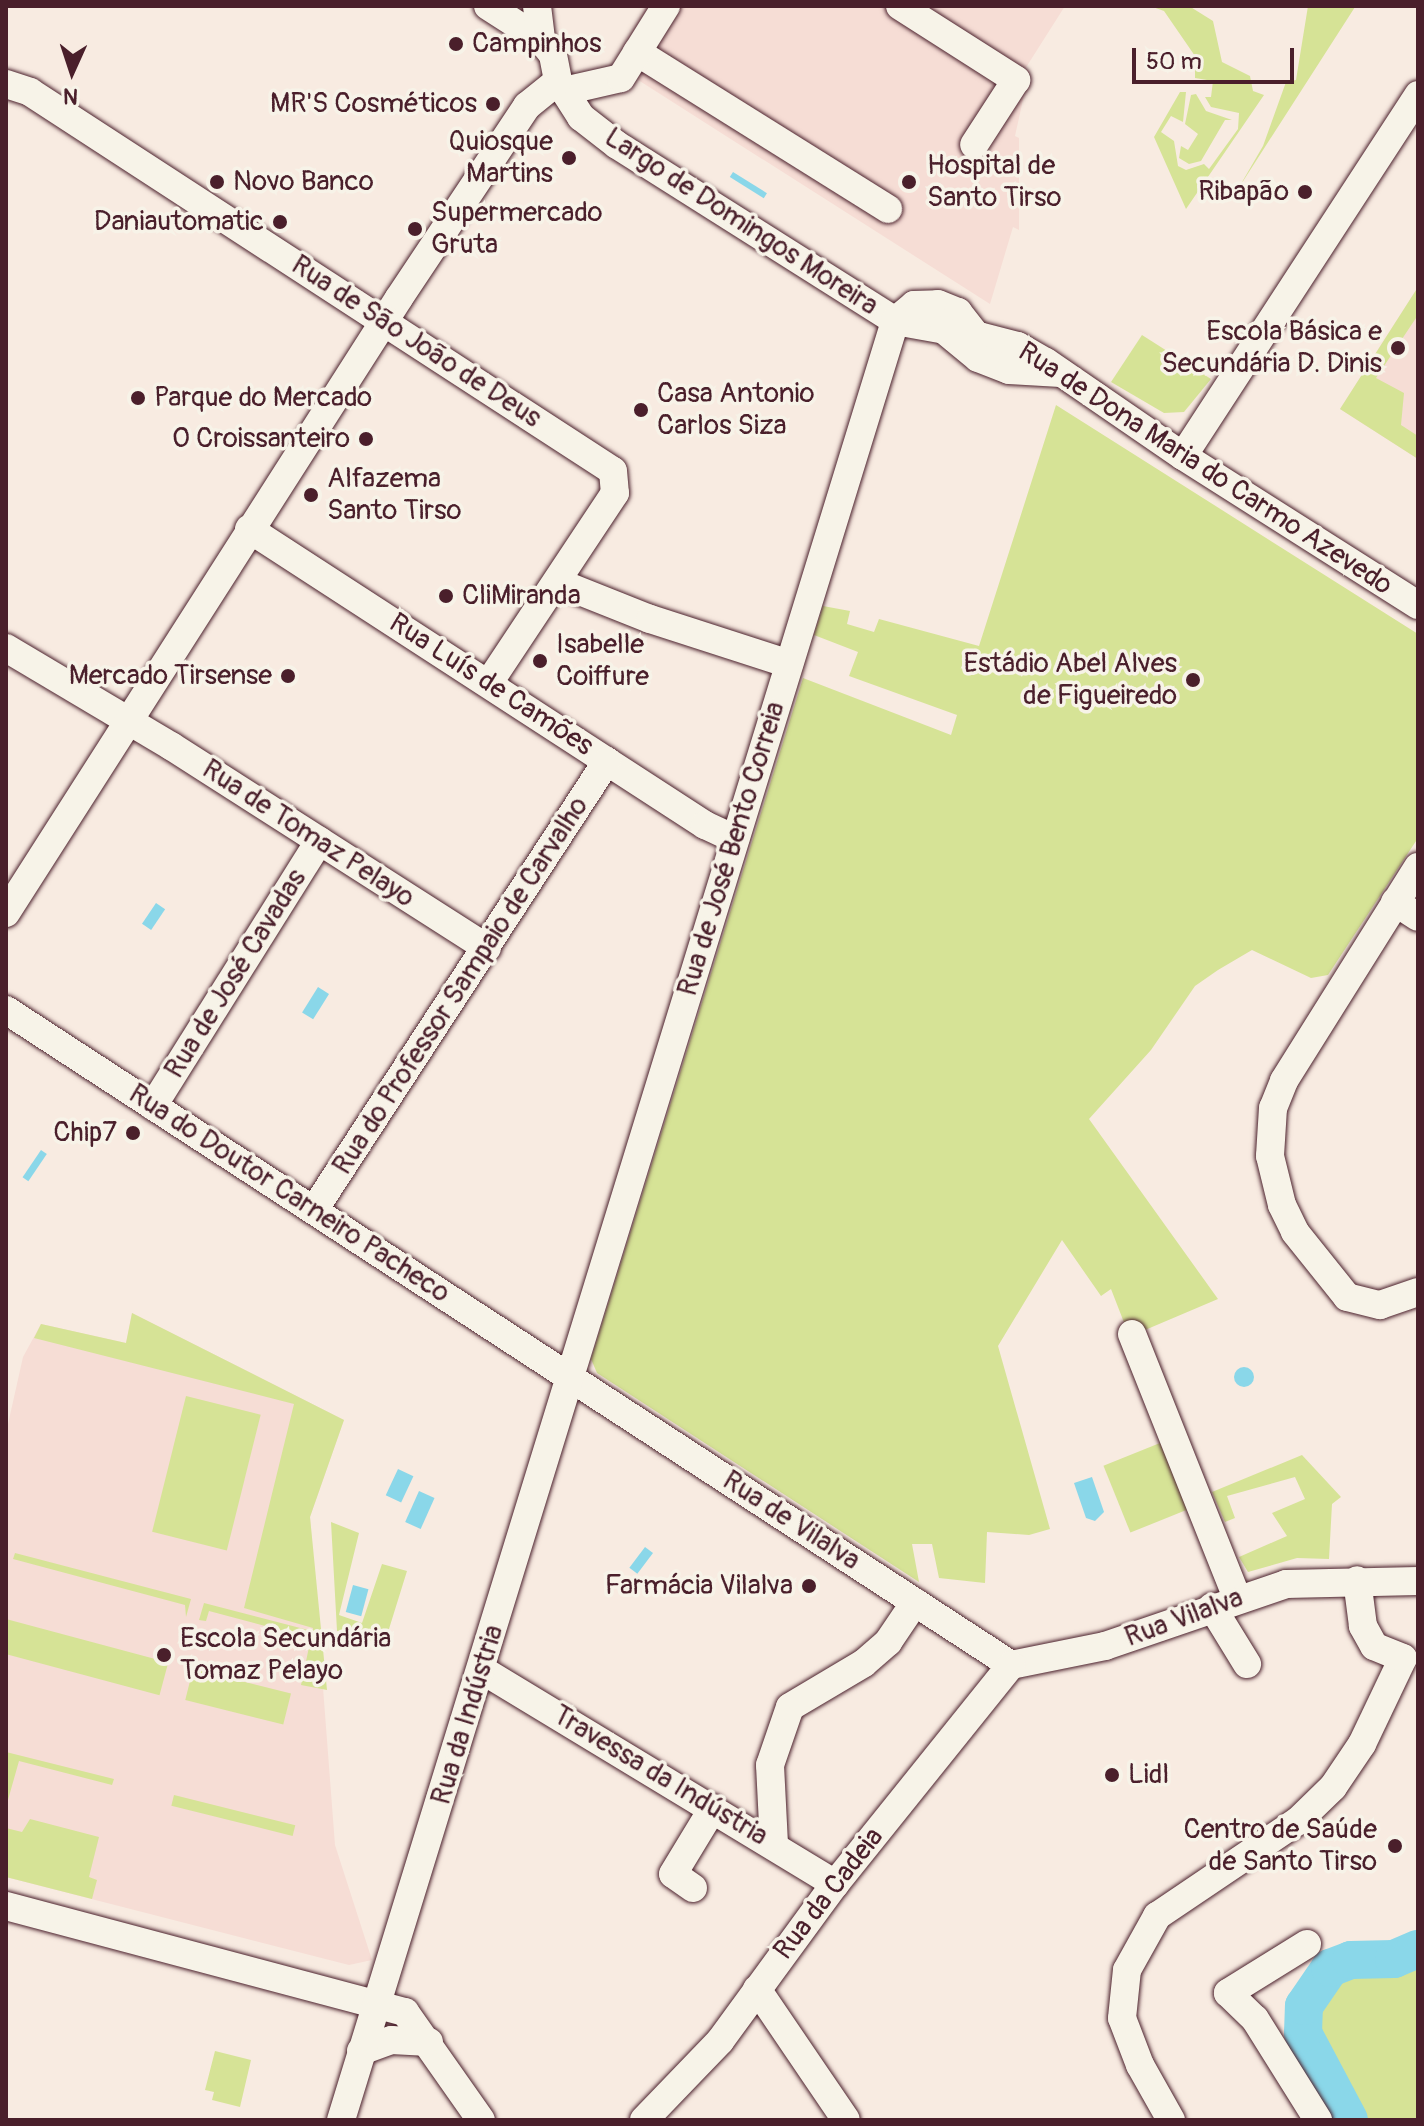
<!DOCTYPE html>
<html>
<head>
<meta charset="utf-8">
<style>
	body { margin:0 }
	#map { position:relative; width:1424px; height:2126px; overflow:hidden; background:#f8ebe1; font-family:Pangolin,sans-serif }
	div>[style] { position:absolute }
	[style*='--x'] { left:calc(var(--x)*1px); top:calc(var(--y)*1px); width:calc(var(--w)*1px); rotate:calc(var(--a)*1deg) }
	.built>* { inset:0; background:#f6ddd5 }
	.green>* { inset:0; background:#d6e396; transform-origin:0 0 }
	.water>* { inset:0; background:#8ad7e9; transform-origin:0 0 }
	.round { border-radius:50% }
	.river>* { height:38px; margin:-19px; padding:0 19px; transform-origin:19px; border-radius:19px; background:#8ad7e9 }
	.roads { filter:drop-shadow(0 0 2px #4a1f2b) drop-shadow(0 0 2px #4a1f2b) }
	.minor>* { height:28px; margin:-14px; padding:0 14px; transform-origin:14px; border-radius:14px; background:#f7f3e8 }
	.dots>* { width:22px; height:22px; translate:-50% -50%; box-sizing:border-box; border:4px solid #f7f3e8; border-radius:50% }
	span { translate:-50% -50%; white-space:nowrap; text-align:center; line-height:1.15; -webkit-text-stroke:7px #f7f3e8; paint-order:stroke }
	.poi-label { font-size:28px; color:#4a1f2b }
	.left { translate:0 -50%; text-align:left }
	.right { translate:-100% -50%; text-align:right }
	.street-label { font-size:28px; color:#4a1f2b }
	.frame { position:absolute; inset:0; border:8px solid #4a1f2b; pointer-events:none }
	.north { position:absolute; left:32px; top:32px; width:80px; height:80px; -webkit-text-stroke:6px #f7f3e8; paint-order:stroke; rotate:183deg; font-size:22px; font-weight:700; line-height:32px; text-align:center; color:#4a1f2b }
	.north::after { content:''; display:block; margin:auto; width:28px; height:36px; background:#4a1f2b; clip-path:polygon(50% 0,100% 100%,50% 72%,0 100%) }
	.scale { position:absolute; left:1132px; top:48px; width:162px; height:36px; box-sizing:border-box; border:4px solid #4a1f2b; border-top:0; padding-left:10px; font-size:24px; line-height:28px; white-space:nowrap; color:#4a1f2b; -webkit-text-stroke:6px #f7f3e8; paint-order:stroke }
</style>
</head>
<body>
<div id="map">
	<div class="built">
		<i style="clip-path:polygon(647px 6px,1065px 6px,1025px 69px,1029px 72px,1015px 136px,1019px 138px,1019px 230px,1013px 227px,990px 304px,613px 64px)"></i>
		<i style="clip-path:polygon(1418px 287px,1418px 459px,1340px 409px)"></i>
		<i style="clip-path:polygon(132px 1313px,344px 1420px,310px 1517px,335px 1845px,372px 1960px,349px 1965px,6px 1877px,6px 1433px,23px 1357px,41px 1324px,126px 1343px)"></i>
	</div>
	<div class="green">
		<i style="clip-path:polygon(1150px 6px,1189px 6px,1213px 21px,1222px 62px,1250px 76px,1253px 91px,1264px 95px,1186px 209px,1154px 137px,1180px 92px,1186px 92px,1183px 122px,1171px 116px,1161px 132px,1174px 141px,1178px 166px,1186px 170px,1204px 164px,1209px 169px,1238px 129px,1239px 113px,1211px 107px,1205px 97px,1211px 97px,1213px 81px,1195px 78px,1195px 56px,1164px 11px)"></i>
		<i style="clip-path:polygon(1308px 6px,1355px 7px,1238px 189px,1263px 146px,1286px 82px,1296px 80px)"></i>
		<i style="clip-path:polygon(1196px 94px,1206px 111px,1232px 120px,1225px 120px,1201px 161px,1189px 164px,1179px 158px,1181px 146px,1188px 150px,1198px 134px,1185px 124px,1191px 95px)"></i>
		<i style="clip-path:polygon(1418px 287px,1418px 315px,1376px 378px,1404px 393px,1401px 425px,1418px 436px,1418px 459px,1340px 409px)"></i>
		<i style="clip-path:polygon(1142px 335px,1211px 379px,1184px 412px,1164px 413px,1111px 382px)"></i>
		<i style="clip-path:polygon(1056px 405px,1418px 634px,1418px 838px,1328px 975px,1311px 978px,1252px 950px,1218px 970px,1195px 986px,1151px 1050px,1089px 1119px,1218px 1299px,1145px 1330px,1125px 1325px,1111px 1289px,1101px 1296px,1062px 1240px,998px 1346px,1050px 1529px,1029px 1535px,987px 1532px,985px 1583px,939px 1578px,932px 1544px,912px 1544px,919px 1582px,597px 1373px,591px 1359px,803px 678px,951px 735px,957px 715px,849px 676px,858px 652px,814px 635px,823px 606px,850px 611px,847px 624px,874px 632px,879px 619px,979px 646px)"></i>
		<i style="clip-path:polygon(132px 1313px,344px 1420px,310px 1517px,327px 1690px,301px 1685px,313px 1628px,244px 1608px,294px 1404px,34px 1338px,41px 1324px,126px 1343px)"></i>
		<i style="left:186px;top:1396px;width:77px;height:140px;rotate:14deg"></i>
		<i style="left:1160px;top:1443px;width:72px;height:61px;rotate:68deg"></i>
		<i style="clip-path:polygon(1302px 1455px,1341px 1497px,1332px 1504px,1329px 1559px,1297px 1558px,1248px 1572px,1239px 1557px,1287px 1536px,1272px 1513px,1305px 1499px,1295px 1477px,1227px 1496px,1235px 1518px,1225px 1522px,1212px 1492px)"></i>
		<i style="clip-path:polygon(331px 1522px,359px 1533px,339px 1615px,362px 1623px,382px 1564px,407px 1571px,384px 1645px,337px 1631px)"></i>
		<i style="clip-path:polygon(15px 1553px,191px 1599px,186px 1617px,185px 1605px,13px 1559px)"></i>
		<i style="clip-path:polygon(204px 1603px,308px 1630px,306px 1637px,209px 1611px,206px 1621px,199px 1620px)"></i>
		<i style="left:6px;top:1619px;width:168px;height:34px;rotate:15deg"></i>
		<i style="left:193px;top:1669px;width:101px;height:32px;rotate:14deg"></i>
		<i style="clip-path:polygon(6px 1752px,114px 1779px,112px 1785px,19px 1761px,6px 1807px)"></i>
		<i style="left:174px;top:1795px;width:125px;height:11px;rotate:14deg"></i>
		<i style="clip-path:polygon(30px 1819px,99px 1837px,89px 1877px,97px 1880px,92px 1899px,6px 1877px,6px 1828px,22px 1832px)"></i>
		<i style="clip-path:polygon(1418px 1960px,1418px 2120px,1356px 2120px,1312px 2041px,1307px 2013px,1330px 1973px,1351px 1965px)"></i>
		<i style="clip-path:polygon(215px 2051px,251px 2060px,240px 2107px,212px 2100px,214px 2092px,205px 2090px)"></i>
	</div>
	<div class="water">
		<i style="left:733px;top:172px;width:40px;height:6px;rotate:32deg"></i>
		<i style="left:156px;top:903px;width:11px;height:25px;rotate:34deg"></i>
		<i style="left:318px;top:987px;width:13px;height:30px;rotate:32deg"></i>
		<i style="left:41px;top:1150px;width:7px;height:33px;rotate:34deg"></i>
		<i class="round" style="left:1234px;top:1367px;width:20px;height:20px"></i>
		<i style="left:398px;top:1469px;width:17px;height:29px;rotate:25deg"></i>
		<i style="clip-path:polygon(1092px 1477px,1104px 1512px,1095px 1521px,1086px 1518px,1074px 1483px)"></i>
		<i style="left:419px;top:1491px;width:17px;height:34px;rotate:24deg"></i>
		<i style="left:645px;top:1547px;width:10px;height:26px;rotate:37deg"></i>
		<i style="left:353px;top:1585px;width:16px;height:28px;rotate:15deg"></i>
	</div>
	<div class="river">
		<i style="--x:1349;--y:2120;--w:98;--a:-117.9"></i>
		<i style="--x:1303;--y:2033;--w:27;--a:-88"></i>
		<i style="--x:1304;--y:2006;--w:46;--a:-55.6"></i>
		<i style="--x:1330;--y:1968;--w:22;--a:-21"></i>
		<i style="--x:1351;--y:1960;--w:43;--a:-1.3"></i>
		<i style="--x:1394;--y:1959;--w:26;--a:-23"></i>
	</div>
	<div class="roads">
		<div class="minor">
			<i style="--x:488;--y:6;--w:63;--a:32.7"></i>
			<i style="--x:541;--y:40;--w:19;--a:51"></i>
			<i style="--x:553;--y:55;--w:26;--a:79"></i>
			<i style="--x:558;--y:81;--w:43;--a:57.4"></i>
			<i style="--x:581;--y:117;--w:46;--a:37.9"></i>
			<i style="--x:617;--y:145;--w:329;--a:32.3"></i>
			<i style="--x:895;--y:321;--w:85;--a:10.1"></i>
			<i style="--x:979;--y:336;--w:40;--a:14.4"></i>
			<i style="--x:1018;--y:346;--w:32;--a:30"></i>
			<i style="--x:1046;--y:362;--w:166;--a:34.5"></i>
			<i style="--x:1183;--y:456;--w:278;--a:32.4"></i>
			<i style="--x:537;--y:6;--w:34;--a:83"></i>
			<i style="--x:900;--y:6;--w:138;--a:32.5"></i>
			<i style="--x:1016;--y:80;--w:77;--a:122.9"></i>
			<i style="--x:637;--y:52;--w:296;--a:32"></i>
			<i style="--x:6;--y:84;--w:25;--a:18"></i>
			<i style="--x:30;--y:92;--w:695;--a:33.03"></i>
			<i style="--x:613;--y:471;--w:22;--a:85"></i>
			<i style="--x:615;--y:493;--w:228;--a:123.6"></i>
			<i style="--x:564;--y:91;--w:58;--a:-12.8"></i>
			<i style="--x:621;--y:78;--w:85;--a:-58"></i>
			<i style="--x:895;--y:321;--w:25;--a:-40"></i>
			<i style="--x:914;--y:305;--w:24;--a:-2"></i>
			<i style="--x:938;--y:304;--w:22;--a:22"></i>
			<i style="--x:958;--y:312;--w:29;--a:52"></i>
			<i style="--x:944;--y:330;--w:44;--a:39.5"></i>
			<i style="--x:978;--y:358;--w:33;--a:21"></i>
			<i style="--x:1009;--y:370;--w:52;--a:3.3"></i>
			<i style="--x:1183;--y:456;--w:431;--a:-56.9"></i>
			<i style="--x:249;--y:529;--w:544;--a:32.99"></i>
			<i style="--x:705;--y:825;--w:33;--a:25"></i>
			<i style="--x:557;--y:582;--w:100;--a:21.7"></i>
			<i style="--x:650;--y:619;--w:146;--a:17.9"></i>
			<i style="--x:6;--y:648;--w:192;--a:30.7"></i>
			<i style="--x:171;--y:746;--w:375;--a:32.6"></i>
			<i style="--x:1418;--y:867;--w:252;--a:122.1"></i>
			<i style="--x:1284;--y:1081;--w:29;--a:112"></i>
			<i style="--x:1273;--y:1108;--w:48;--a:93.6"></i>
			<i style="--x:1270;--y:1156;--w:50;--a:76.2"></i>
			<i style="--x:1282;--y:1205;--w:30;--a:64"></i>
			<i style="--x:1295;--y:1232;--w:83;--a:51.3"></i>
			<i style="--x:1347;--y:1297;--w:34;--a:14"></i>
			<i style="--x:1380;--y:1305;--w:40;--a:-18.9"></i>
			<i style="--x:1395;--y:902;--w:27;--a:33"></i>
			<i style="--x:6;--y:913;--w:730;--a:-57.42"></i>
			<i style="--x:399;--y:298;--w:231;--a:-56.3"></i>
			<i style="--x:527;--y:106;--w:40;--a:-39"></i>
			<i style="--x:6;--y:1010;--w:1200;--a:33.09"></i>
			<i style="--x:153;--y:1106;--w:313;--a:-57.9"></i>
			<i style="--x:314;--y:1210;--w:536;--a:-56.87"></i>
			<i style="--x:1132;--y:1334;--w:284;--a:68.3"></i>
			<i style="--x:1212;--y:1607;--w:67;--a:58.4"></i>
			<i style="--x:1011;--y:1665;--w:96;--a:-11.4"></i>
			<i style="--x:1105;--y:1646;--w:191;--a:-18.9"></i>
			<i style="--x:1286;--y:1584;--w:132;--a:-1.3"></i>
			<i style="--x:482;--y:1670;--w:413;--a:31.2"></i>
			<i style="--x:774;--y:1844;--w:79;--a:-92.9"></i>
			<i style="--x:770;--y:1765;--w:61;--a:-71"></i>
			<i style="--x:790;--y:1707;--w:86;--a:-30.7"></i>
			<i style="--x:864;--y:1663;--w:32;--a:-41"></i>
			<i style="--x:888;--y:1642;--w:48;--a:-56"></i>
			<i style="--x:693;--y:1888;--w:24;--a:-145"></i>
			<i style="--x:673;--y:1874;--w:77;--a:-58.8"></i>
			<i style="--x:6;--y:1906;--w:413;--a:14.9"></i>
			<i style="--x:405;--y:2012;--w:132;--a:54.9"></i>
			<i style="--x:1307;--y:1944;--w:93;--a:148.2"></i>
			<i style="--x:1228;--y:1993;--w:37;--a:44"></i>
			<i style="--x:1255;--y:2019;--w:119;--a:58"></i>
			<i style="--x:757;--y:1989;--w:158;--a:55.8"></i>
			<i style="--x:361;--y:2051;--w:32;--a:-20"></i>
			<i style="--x:391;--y:2040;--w:38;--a:3"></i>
			<i style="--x:341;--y:2120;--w:1882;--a:-72.88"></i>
			<i style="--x:644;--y:2120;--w:110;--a:-46.1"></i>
			<i style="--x:720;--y:2041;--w:195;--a:-53.8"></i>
			<i style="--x:835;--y:1884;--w:281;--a:-51.2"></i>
			<i style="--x:1171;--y:2120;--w:63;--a:-119.4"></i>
			<i style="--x:1140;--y:2065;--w:50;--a:-111"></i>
			<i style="--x:1122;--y:2018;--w:48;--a:-84.1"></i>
			<i style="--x:1127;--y:1970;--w:62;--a:-60.9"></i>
			<i style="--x:1157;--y:1916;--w:170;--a:-34"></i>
			<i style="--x:1298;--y:1821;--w:49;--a:-44.2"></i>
			<i style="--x:1333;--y:1787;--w:52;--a:-56"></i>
			<i style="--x:1362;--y:1744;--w:95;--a:-64.5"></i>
			<i style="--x:1403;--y:1658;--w:31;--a:-158"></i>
			<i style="--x:1374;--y:1646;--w:23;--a:-119"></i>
			<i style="--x:1363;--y:1626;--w:46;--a:-97.4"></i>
		</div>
	</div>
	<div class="dots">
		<i style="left:456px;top:44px;background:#4a1f2b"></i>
		<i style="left:493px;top:104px;background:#4a1f2b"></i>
		<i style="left:569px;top:158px;background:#4a1f2b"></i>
		<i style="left:217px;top:182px;background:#4a1f2b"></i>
		<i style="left:909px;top:182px;background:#4a1f2b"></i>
		<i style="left:1305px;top:192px;background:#4a1f2b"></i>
		<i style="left:280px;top:222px;background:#4a1f2b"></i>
		<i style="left:415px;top:229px;background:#4a1f2b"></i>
		<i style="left:1398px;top:348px;background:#4a1f2b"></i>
		<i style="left:138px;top:398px;background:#4a1f2b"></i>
		<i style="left:641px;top:410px;background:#4a1f2b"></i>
		<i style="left:366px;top:439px;background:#4a1f2b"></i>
		<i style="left:311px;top:495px;background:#4a1f2b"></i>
		<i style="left:446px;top:596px;background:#4a1f2b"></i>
		<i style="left:540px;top:661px;background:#4a1f2b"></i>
		<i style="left:288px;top:676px;background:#4a1f2b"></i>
		<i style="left:1193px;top:680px;background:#4a1f2b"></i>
		<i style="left:133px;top:1133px;background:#4a1f2b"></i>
		<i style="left:809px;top:1586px;background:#4a1f2b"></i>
		<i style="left:164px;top:1655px;background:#4a1f2b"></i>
		<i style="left:1112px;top:1775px;background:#4a1f2b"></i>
		<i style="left:1395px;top:1846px;background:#4a1f2b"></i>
	</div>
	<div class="poi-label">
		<span class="left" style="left:472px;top:44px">Campinhos</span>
		<span class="right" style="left:477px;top:104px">MR'S Cosméticos</span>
		<span class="right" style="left:553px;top:158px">Quiosque<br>Martins</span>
		<span class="left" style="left:927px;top:182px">Hospital de<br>Santo Tirso</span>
		<span class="left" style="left:233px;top:182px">Novo Banco</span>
		<span class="right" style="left:1289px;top:192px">Ribapão</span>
		<span class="left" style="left:431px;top:229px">Supermercado<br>Gruta</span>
		<span class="right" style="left:264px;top:222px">Daniautomatic</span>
		<span class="right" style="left:1382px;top:348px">Escola Básica e<br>Secundária D. Dinis</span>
		<span class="left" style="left:657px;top:410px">Casa Antonio<br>Carlos Siza</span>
		<span class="left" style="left:154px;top:398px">Parque do Mercado</span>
		<span class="right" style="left:350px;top:439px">O Croissanteiro</span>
		<span class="left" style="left:327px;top:495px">Alfazema<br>Santo Tirso</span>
		<span class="left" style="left:462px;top:596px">CliMiranda</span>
		<span class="left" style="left:556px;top:661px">Isabelle<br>Coiffure</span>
		<span class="right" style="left:1177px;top:680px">Estádio Abel Alves<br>de Figueiredo</span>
		<span class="right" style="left:272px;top:676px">Mercado Tirsense</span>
		<span class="right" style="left:117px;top:1133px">Chip7</span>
		<span class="right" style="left:793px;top:1586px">Farmácia Vilalva</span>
		<span class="left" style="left:180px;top:1655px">Escola Secundária<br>Tomaz Pelayo</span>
		<span class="left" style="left:1128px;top:1775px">Lidl</span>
		<span class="right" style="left:1377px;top:1846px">Centro de Saúde<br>de Santo Tirso</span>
	</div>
	<div class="street-label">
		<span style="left:741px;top:222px;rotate:33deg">Largo de Domingos Moreira</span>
		<span style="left:416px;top:342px;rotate:33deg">Rua de São João de Deus</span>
		<span style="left:1205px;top:469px;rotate:33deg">Rua de Dona Maria do Carmo Azevedo</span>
		<span style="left:491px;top:685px;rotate:33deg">Rua Luís de Camões</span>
		<span style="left:308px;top:834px;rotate:33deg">Rua de Tomaz Pelayo</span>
		<span style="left:732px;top:849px;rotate:-73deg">Rua de José Bento Correia</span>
		<span style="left:236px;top:974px;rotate:-58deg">Rua de José Cavadas</span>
		<span style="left:461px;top:986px;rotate:-57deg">Rua do Professor Sampaio de Carvalho</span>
		<span style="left:289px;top:1194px;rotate:33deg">Rua do Doutor Carneiro Pacheco</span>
		<span style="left:791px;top:1521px;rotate:33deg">Rua de Vilalva</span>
		<span style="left:1184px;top:1618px;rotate:-20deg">Rua Vilalva</span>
		<span style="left:468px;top:1715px;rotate:-73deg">Rua da Indústria</span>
		<span style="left:660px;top:1776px;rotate:31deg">Travessa da Indústria</span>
		<span style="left:829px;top:1894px;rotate:-52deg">Rua da Cadeia</span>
	</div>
	<div class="frame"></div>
	<div class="north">N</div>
	<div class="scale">50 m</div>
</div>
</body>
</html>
